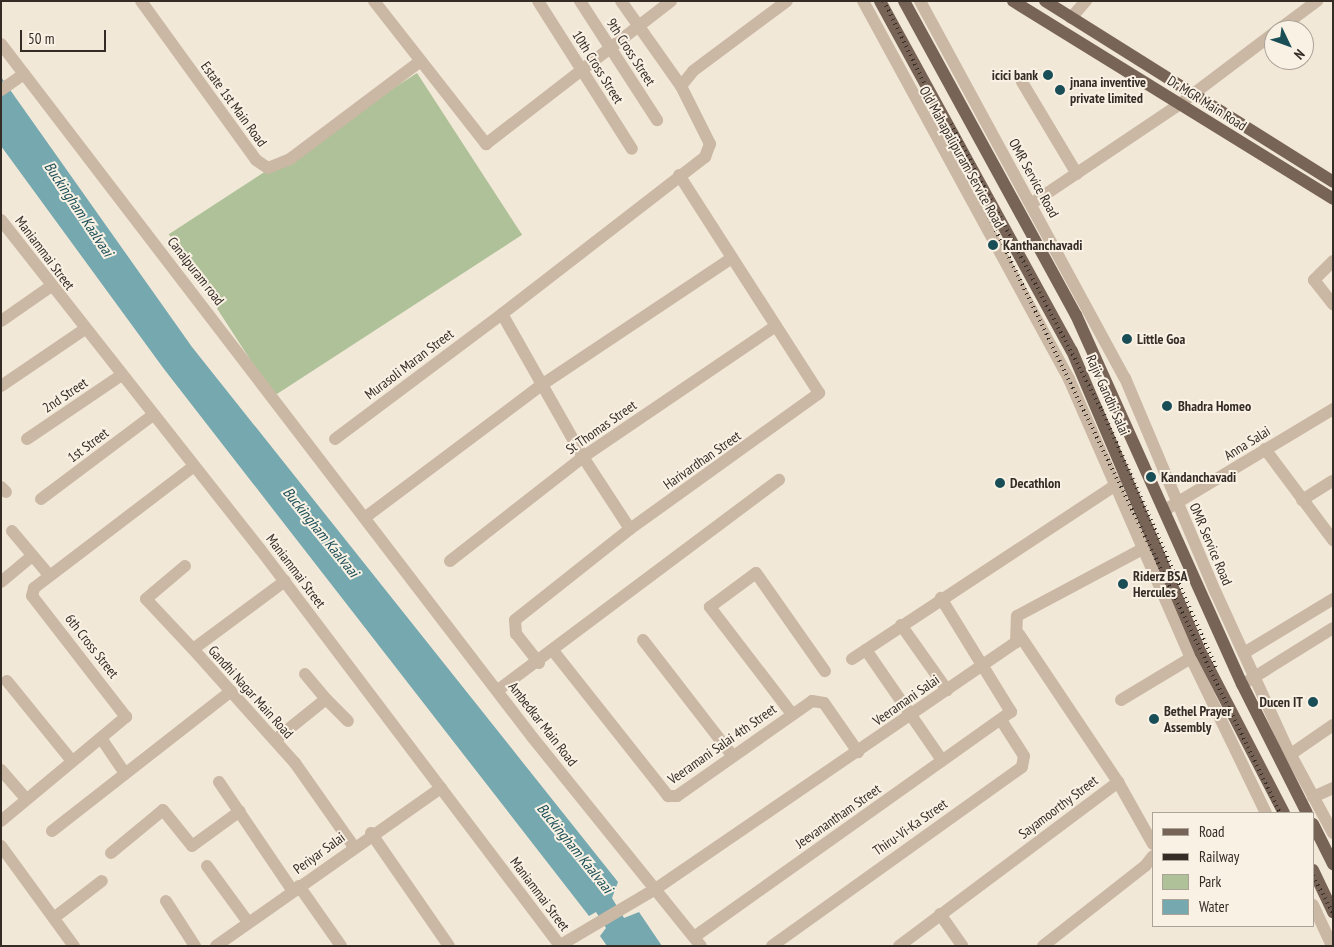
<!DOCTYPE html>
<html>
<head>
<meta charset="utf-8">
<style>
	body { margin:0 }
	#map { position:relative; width:1334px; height:947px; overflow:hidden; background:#f2e8d8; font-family:"PT Sans Narrow",sans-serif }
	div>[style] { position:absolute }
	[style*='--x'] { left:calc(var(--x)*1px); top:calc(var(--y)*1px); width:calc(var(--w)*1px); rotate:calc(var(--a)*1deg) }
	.green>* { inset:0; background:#afc198; transform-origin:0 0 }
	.water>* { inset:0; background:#76a8af }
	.minor>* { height:12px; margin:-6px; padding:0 6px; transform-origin:6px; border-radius:6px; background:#cab8a4 }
	.major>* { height:12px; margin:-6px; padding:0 6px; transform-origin:6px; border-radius:6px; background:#776456 }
	.rail>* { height:4px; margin-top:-2px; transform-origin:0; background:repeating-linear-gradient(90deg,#352c26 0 1px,transparent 0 5px) }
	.dots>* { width:14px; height:14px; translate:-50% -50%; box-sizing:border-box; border:2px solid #f9f1e4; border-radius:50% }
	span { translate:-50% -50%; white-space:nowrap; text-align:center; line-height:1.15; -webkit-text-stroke:4px #f9f1e4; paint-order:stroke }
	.street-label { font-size:14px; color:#352c26 }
	.poi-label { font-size:14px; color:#352c26; font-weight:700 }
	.right { translate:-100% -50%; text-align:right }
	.left { translate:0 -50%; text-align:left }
	.water-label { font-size:15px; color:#1a4e57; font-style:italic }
	.frame { position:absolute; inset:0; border:2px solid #352c26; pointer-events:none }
	.legend { position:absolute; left:1152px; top:812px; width:162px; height:115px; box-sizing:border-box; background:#f9f1e4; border:1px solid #aba298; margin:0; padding:6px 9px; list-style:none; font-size:15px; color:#352c26 }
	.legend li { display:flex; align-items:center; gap:10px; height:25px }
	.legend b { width:25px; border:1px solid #aba298 }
	.north { position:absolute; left:1264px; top:20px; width:50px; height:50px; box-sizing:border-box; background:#f9f1e4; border:1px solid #aba298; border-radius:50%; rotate:132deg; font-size:14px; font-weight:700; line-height:20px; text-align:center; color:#352c26 }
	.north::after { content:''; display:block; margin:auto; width:18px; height:22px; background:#1a4e57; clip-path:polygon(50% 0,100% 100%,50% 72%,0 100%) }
	.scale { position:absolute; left:20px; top:30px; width:86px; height:22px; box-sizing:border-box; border:2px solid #352c26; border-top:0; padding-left:6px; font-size:15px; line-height:18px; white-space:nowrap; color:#352c26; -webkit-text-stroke:4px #f9f1e4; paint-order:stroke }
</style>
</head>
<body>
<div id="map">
	<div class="green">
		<i style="left:417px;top:73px;width:193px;height:296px;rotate:57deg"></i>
	</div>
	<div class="water">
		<i style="clip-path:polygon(1px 77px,192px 347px,618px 882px,612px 898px,624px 918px,639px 912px,662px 946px,607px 946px,600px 936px,606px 928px,596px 912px,589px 916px,164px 369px,1px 146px)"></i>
	</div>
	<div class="minor">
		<i style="--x:141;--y:1;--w:196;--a:54.1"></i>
		<i style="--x:256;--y:160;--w:14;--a:34"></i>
		<i style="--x:268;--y:168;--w:24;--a:-22"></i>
		<i style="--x:290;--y:159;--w:161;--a:-36.9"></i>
		<i style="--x:374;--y:1;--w:182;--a:51.9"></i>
		<i style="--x:486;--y:144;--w:234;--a:-37.7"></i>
		<i style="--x:538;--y:1;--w:175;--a:57.6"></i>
		<i style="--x:580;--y:1;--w:142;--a:57.1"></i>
		<i style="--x:621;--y:1;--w:104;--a:54.8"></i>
		<i style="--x:863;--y:1;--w:430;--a:61.4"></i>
		<i style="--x:1069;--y:379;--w:305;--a:66.4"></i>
		<i style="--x:1191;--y:658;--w:172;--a:64.2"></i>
		<i style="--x:920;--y:1;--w:429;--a:61.5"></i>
		<i style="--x:1125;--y:378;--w:233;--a:67.1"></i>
		<i style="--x:1216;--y:593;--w:166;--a:65.4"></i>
		<i style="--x:1285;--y:744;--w:101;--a:61.7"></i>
		<i style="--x:1071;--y:18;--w:23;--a:-49"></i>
		<i style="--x:1278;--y:30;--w:49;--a:-36.6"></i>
		<i style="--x:1;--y:44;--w:874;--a:52.53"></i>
		<i style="--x:533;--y:738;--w:267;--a:51.1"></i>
		<i style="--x:1022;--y:82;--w:107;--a:59.1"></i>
		<i style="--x:1;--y:90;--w:28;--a:-35"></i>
		<i style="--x:1031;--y:204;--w:179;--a:-33.9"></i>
		<i style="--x:1180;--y:104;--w:118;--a:-37.1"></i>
		<i style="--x:1;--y:220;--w:419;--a:51.8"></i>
		<i style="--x:260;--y:549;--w:498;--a:52.9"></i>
		<i style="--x:1333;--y:261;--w:27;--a:135"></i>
		<i style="--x:1314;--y:280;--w:31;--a:52"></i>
		<i style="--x:1;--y:321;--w:60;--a:-34.8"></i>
		<i style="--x:1;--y:386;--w:102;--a:-34.2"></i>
		<i style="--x:27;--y:439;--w:112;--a:-34.1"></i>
		<i style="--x:335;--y:439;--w:209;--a:-36.8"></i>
		<i style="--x:1265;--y:449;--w:114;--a:53.2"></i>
		<i style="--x:1;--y:487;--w:7;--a:45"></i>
		<i style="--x:41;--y:499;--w:140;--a:-36.9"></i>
		<i style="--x:1302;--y:500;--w:36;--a:-32"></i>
		<i style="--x:1165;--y:510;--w:196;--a:-31"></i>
		<i style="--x:367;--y:516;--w:220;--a:-36.9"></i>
		<i style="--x:543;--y:384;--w:227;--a:-33.7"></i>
		<i style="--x:630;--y:529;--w:86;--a:-123.1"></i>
		<i style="--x:583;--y:457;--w:164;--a:-119.5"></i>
		<i style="--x:502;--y:314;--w:257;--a:-37.7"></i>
		<i style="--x:705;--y:157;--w:14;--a:-69"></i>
		<i style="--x:710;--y:144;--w:65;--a:-116.6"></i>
		<i style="--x:681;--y:86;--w:19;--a:-51"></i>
		<i style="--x:693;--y:71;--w:117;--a:-36.7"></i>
		<i style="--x:12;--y:531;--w:57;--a:49.9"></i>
		<i style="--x:450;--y:561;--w:169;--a:-38"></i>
		<i style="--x:583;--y:457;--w:233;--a:-34.2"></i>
		<i style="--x:185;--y:566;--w:51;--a:139.8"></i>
		<i style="--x:146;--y:599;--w:69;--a:46.8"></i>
		<i style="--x:285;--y:581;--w:114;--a:143.5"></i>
		<i style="--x:193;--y:649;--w:153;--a:48.2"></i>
		<i style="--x:295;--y:763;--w:103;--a:54.9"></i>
		<i style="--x:1;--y:582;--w:40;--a:-40"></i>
		<i style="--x:901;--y:625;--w:80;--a:54.7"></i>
		<i style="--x:643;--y:640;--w:144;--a:52.3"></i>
		<i style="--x:866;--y:650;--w:134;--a:55.4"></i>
		<i style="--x:554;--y:652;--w:184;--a:51.6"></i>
		<i style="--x:668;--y:796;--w:9;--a:0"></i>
		<i style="--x:677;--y:796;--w:165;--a:-35.1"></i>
		<i style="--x:812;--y:701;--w:12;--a:9"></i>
		<i style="--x:824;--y:703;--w:60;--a:55.2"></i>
		<i style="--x:1244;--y:653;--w:104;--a:-31.2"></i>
		<i style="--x:852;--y:659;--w:325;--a:-33.4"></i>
		<i style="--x:539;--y:663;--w:37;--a:-128"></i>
		<i style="--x:516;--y:634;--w:14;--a:-94"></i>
		<i style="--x:515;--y:620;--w:147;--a:-38.4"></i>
		<i style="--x:630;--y:529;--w:233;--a:-35.7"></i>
		<i style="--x:819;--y:393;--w:259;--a:-122.7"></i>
		<i style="--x:305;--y:674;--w:33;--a:50"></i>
		<i style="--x:7;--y:681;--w:103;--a:50.9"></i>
		<i style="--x:1248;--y:681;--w:100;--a:-31.9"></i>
		<i style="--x:498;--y:690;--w:351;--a:-36.8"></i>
		<i style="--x:1121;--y:700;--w:82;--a:-31"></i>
		<i style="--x:792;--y:714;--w:135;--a:-127.5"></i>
		<i style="--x:710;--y:607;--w:57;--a:-36.5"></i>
		<i style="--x:756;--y:573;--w:120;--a:54.9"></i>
		<i style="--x:101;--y:738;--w:41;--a:55.9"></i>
		<i style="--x:275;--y:740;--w:65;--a:-38.8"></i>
		<i style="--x:326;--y:699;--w:31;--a:45"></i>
		<i style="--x:1291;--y:754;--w:51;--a:-34.6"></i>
		<i style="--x:1;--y:770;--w:38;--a:49"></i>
		<i style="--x:219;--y:782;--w:130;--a:55.9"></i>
		<i style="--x:1118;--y:782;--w:71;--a:60.6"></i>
		<i style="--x:1313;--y:797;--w:22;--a:-24"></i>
		<i style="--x:1;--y:821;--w:163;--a:-39.8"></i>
		<i style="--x:126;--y:717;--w:153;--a:-127.8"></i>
		<i style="--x:32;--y:596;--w:8;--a:-76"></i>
		<i style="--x:34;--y:588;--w:200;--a:-37.3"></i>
		<i style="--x:52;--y:831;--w:227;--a:-38"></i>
		<i style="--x:371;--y:833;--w:137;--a:55.4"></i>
		<i style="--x:1;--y:846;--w:124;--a:53.9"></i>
		<i style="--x:111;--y:853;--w:67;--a:-39.6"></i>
		<i style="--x:163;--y:810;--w:46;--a:51.1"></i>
		<i style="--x:192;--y:846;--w:59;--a:-36.1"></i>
		<i style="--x:207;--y:866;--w:69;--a:53.8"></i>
		<i style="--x:299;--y:886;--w:73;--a:55"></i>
		<i style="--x:166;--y:901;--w:54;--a:57.2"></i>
		<i style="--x:1313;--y:905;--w:45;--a:65.1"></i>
		<i style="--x:940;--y:914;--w:39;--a:55"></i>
		<i style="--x:55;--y:917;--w:59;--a:-37.5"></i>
		<i style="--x:694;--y:937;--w:389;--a:-35.4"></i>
		<i style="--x:1011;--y:712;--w:134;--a:-121.6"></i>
		<i style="--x:216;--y:946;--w:275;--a:-35.1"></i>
		<i style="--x:559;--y:946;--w:114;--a:-30.6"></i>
		<i style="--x:657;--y:888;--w:435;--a:-34.4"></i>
		<i style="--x:1016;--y:642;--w:26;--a:-88"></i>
		<i style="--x:1017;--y:616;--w:151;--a:-28.1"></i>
		<i style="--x:772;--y:946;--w:307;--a:-35.6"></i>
		<i style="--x:1022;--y:767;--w:11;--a:-80"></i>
		<i style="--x:1024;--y:756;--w:43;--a:-122.6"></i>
		<i style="--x:899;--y:946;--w:274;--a:-36.8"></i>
		<i style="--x:1118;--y:782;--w:178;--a:-123.8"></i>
		<i style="--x:1043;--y:946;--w:130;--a:-38.1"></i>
		<i style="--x:1145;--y:866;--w:13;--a:-51"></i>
	</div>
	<div class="major">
		<i style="--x:880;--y:1;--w:399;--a:61.3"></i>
		<i style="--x:1072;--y:351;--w:328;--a:66.9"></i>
		<i style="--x:1201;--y:653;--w:180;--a:62.6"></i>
		<i style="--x:904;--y:1;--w:358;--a:61.3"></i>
		<i style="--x:1076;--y:315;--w:405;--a:65.8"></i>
		<i style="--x:1242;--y:684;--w:144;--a:63.3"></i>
		<i style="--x:1013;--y:1;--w:376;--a:31.7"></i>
		<i style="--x:1045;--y:1;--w:340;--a:32.1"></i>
		<i style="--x:1313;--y:824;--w:45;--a:63.4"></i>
		<i style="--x:1313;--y:870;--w:47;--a:64.5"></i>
	</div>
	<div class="rail">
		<i style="--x:884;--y:1;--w:903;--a:64"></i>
		<i style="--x:951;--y:124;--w:323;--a:62.2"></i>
		<i style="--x:1102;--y:410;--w:283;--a:66.1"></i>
		<i style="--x:1313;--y:876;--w:42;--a:61.6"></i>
	</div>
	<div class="dots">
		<i style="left:1048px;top:75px;background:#1a4e57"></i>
		<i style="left:1060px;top:90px;background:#1a4e57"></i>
		<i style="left:993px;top:245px;background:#1a4e57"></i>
		<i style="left:1127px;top:339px;background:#1a4e57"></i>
		<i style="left:1167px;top:406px;background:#1a4e57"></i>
		<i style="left:1151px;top:477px;background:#1a4e57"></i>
		<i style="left:1000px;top:483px;background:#1a4e57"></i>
		<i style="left:1123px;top:584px;background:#1a4e57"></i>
		<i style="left:1313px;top:702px;background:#1a4e57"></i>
		<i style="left:1154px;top:719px;background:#1a4e57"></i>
	</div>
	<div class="street-label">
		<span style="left:631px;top:52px;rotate:57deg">9th Cross Street</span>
		<span style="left:598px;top:67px;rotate:58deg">10th Cross Street</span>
		<span style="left:1207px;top:103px;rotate:32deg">Dr MGR Main Road</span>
		<span style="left:234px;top:104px;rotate:54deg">Estate 1st Main Road</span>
		<span style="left:962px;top:157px;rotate:61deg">Old Mahapalipuram Service Road</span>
		<span style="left:1034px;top:178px;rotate:61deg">OMR Service Road</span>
		<span style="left:45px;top:253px;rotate:53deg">Maniammai Street</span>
		<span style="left:196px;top:271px;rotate:52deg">Canalpuram road</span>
		<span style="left:409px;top:364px;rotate:-37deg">Murasoli Maran Street</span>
		<span style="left:65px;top:395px;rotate:-34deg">2nd Street</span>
		<span style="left:1108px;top:395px;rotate:66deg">Rajiv Gandhi Salai</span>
		<span style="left:601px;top:427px;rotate:-35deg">St Thomas Street</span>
		<span style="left:1247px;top:443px;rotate:-32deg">Anna Salai</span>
		<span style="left:88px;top:445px;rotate:-37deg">1st Street</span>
		<span style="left:702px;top:460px;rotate:-35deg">Harivardhan Street</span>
		<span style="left:1211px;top:544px;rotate:67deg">OMR Service Road</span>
		<span style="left:296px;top:571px;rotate:53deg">Maniammai Street</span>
		<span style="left:92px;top:646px;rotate:52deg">6th Cross Street</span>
		<span style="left:251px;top:692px;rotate:48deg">Gandhi Nagar Main Road</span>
		<span style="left:906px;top:700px;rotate:-35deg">Veeramani Salai</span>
		<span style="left:543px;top:724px;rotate:52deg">Ambedkar Main Road</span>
		<span style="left:722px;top:744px;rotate:-35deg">Veeramani Salai 4th Street</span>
		<span style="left:1058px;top:807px;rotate:-37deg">Sayamoorthy Street</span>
		<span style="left:838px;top:816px;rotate:-35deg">Jeevanantham Street</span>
		<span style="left:910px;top:827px;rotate:-35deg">Thiru-Vi-Ka Street</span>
		<span style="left:319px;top:853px;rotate:-36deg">Periyar Salai</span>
		<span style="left:540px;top:894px;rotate:53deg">Maniammai Street</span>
	</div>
	<div class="poi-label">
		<span class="right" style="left:1038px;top:75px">icici bank</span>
		<span class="left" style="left:1070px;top:90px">jnana inventive<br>private limited</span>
		<span class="left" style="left:1003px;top:245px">Kanthanchavadi</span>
		<span class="left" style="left:1137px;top:339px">Little Goa</span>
		<span class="left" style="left:1178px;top:406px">Bhadra Homeo</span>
		<span class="left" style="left:1161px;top:477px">Kandanchavadi</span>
		<span class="left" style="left:1010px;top:483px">Decathlon</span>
		<span class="left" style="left:1133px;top:584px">Riderz BSA<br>Hercules</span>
		<span class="right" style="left:1303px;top:702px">Ducen IT</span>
		<span class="left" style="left:1164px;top:719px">Bethel Prayer<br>Assembly</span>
	</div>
	<div class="water-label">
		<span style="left:79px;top:209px;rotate:56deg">Buckingham Kaalvaai</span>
		<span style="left:321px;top:532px;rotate:51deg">Buckingham Kaalvaai</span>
		<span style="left:575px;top:848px;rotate:51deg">Buckingham Kaalvaai</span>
	</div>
	<div class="frame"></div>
	<ul class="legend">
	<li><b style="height:6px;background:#776456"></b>Road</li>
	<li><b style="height:6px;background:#352c26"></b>Railway</li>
	<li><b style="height:14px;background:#afc198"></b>Park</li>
	<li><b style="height:14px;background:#76a8af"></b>Water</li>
	</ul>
	<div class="north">N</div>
	<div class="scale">50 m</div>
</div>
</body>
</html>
